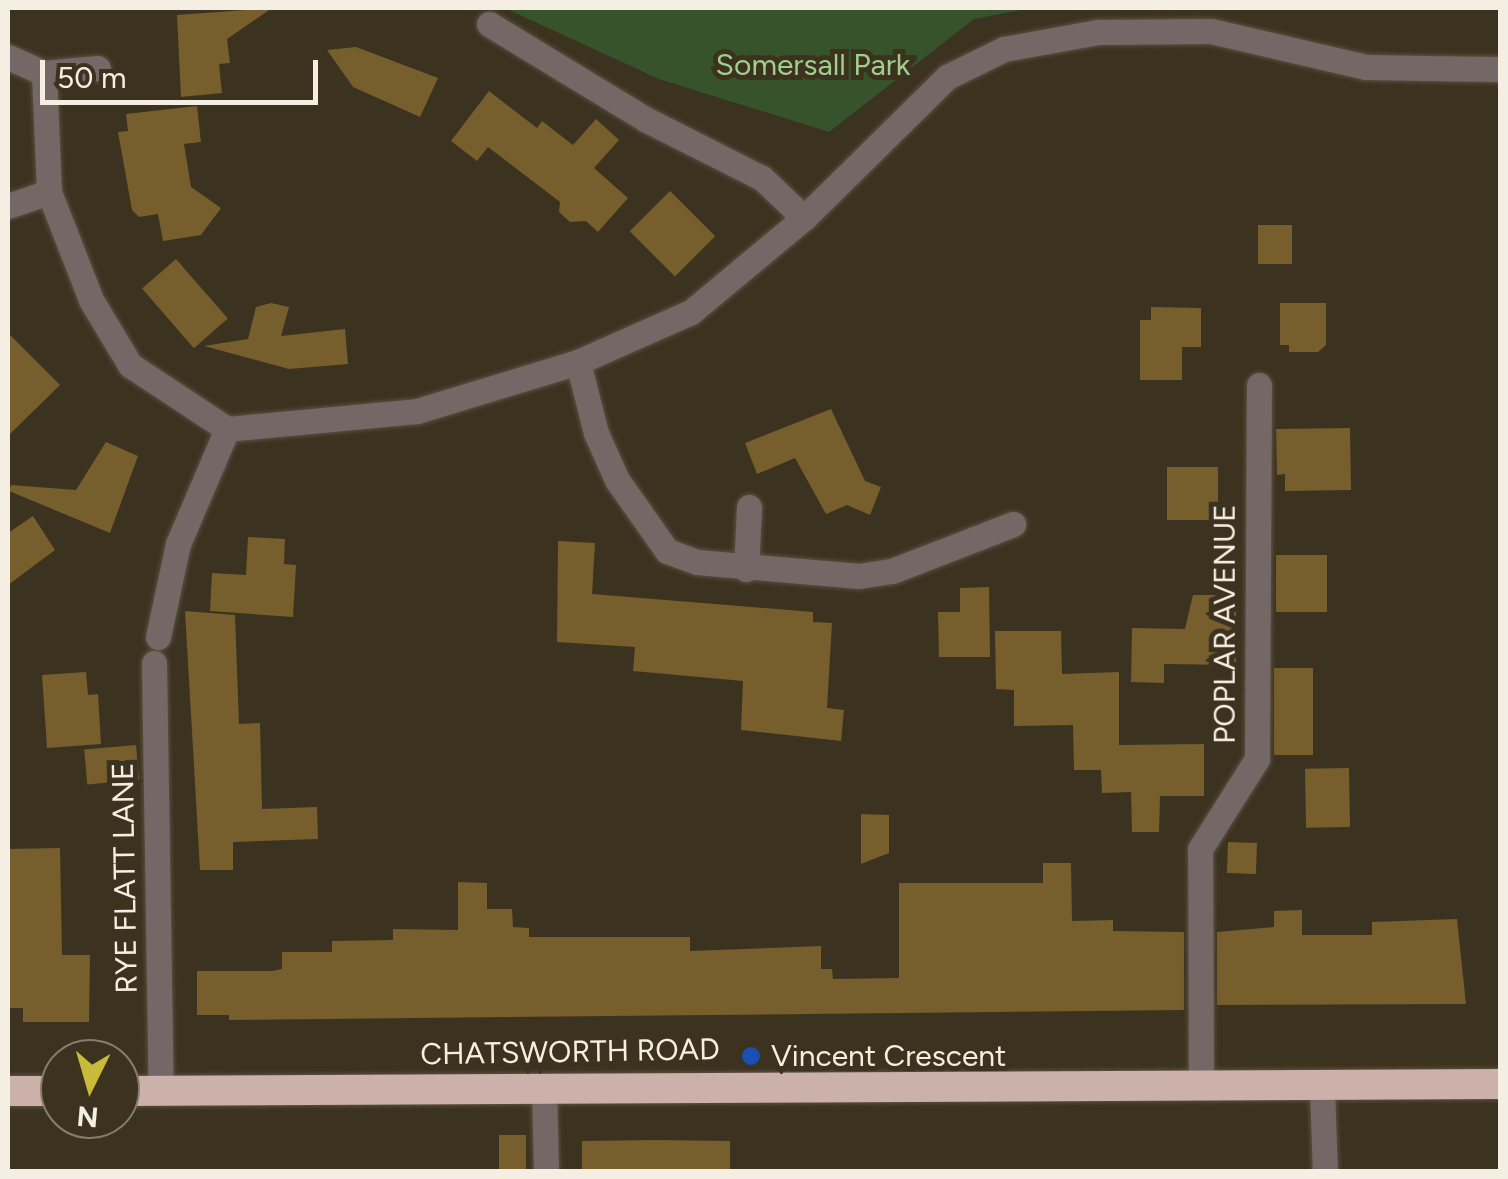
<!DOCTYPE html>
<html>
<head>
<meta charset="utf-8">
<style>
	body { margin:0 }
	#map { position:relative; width:1508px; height:1179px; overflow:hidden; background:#3c3220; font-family:Figtree,sans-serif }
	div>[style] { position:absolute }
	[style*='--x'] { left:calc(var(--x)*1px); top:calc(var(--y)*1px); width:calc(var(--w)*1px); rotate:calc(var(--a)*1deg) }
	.green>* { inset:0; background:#37532b }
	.building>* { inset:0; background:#765e2d; transform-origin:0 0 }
	.roads { filter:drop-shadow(0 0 2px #5a503f) drop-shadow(0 0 2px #5a503f) }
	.street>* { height:25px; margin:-12.5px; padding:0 12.5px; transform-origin:12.5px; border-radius:12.5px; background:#746866 }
	.highway>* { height:30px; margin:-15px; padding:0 15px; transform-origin:15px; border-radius:15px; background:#ccb0aa }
	.dots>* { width:28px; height:28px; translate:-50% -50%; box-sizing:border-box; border:5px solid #3c3220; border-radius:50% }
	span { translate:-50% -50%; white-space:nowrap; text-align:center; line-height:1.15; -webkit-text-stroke:10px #3c3220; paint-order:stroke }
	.park-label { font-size:30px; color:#a0cf8c }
	.street-label { font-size:30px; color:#f5eee3 }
	.poi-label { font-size:30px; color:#f5eee3 }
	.left { translate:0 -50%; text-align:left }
	.frame { position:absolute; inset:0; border:10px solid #f5eee3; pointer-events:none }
	.north { position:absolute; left:40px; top:1039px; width:100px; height:100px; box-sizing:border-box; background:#3c3220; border:2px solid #867d6e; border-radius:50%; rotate:185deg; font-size:28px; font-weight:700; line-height:40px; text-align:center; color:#f5eee3 }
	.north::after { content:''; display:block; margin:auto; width:35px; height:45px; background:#caba3a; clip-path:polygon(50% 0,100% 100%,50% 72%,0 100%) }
	.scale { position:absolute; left:40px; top:60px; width:278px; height:45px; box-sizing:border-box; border:5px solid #f5eee3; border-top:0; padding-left:12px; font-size:30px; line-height:35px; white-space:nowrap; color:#f5eee3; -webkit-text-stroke:8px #3c3220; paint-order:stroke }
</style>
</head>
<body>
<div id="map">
	<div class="green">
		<i style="clip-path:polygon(505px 8px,1031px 8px,974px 19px,829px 132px,659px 79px)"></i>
	</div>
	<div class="building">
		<i style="clip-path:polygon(272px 8px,227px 39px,230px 63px,219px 64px,222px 93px,181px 97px,177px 15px)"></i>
		<i style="clip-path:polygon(356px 47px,438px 78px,420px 117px,353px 87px,327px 50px)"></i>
		<i style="clip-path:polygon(489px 91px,537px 128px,542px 121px,573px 145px,596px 119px,619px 140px,594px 168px,628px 198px,598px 232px,586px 221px,570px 222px,559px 212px,560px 202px,488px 147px,477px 161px,451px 141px)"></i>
		<i style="clip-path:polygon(197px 106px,201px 142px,184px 144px,191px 187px,221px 208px,201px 235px,163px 241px,158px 214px,139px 217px,132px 210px,118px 132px,128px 131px,126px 114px)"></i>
		<i style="left:670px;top:191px;width:64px;height:57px;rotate:45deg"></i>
		<i style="left:1258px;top:225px;width:34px;height:39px"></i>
		<i style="left:176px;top:259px;width:79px;height:45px;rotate:49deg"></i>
		<i style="clip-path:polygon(271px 303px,289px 307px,281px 336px,345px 329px,348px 364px,289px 369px,204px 346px,248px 339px,256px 307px)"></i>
		<i style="clip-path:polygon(1280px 303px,1326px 303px,1326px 345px,1318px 352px,1289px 352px,1289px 345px,1280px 345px)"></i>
		<i style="clip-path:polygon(1151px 307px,1201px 308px,1201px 347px,1182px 347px,1182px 380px,1140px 380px,1140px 320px,1151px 320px)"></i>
		<i style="clip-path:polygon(8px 333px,60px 385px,8px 436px)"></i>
		<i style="clip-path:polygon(831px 409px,865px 481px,881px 487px,870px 515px,847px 505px,826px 514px,795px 458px,757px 474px,745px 443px)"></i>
		<i style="clip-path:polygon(1350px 428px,1351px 490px,1285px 491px,1285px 474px,1277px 475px,1276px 429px)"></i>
		<i style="clip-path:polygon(106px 442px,138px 456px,110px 533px,9px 491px,11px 485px,76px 490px)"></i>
		<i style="left:1167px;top:467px;width:51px;height:53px"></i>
		<i style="clip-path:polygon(33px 516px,55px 550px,8px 585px,8px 533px)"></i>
		<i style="clip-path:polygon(248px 537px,285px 539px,284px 564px,296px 565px,293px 617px,210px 611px,212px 573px,246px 575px)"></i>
		<i style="clip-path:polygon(558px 541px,595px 543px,592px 594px,813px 612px,813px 622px,832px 623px,827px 708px,844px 710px,841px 741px,741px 730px,743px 681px,633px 671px,635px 647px,557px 642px)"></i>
		<i style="left:1276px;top:555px;width:51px;height:57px"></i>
		<i style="clip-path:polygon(989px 587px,990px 657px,939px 657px,938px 612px,960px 612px,960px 588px)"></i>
		<i style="clip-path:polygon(1193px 595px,1236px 595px,1236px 665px,1164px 664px,1164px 683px,1131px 682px,1132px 628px,1185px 629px)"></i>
		<i style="clip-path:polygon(185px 611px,235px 615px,239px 724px,260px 723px,262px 809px,317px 807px,318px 839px,233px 842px,233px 870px,200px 870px)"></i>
		<i style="clip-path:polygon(995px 631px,1061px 631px,1062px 674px,1119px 672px,1119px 745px,1204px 744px,1204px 796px,1160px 796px,1159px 832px,1132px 832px,1131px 792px,1102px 793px,1101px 770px,1074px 770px,1073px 725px,1014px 726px,1014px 690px,996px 689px)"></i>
		<i style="left:1274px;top:668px;width:39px;height:87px"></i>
		<i style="clip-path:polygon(86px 672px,88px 695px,98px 694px,101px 744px,47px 748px,42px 675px)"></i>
		<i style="left:136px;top:745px;width:35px;height:52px;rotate:85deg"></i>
		<i style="left:1349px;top:768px;width:59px;height:44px;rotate:89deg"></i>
		<i style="clip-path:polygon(861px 814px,889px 815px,889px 853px,861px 864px)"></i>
		<i style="left:1228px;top:842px;width:29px;height:31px;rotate:2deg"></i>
		<i style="clip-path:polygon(60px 848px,62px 955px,90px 955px,89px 1022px,23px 1022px,23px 1008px,8px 1008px,8px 849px)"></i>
		<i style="clip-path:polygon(1043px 863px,1071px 863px,1072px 921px,1113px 920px,1113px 931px,1184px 932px,1184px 1010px,229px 1020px,229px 1015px,197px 1015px,197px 971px,272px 971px,282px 969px,282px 952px,332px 952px,332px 941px,393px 940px,393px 929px,458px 930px,458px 882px,487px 883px,487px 909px,512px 909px,513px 927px,529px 928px,529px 937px,690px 937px,690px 951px,821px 946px,821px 969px,832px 969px,833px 979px,899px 978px,899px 883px,1043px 883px)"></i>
		<i style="clip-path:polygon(1302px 910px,1302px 935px,1372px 935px,1372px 922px,1457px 919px,1466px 1004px,1217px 1005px,1217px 932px,1274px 927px,1274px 911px)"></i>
		<i style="left:499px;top:1135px;width:27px;height:37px"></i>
		<i style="clip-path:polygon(656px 1140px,730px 1141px,730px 1172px,582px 1172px,582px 1141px)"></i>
	</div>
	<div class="roads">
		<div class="street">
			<i style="--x:489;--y:24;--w:183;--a:31.3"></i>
			<i style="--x:645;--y:119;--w:131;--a:26.8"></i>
			<i style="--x:762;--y:178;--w:58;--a:43.6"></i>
			<i style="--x:8;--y:57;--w:39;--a:24"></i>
			<i style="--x:44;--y:73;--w:119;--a:87.6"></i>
			<i style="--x:49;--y:192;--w:116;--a:68.7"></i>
			<i style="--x:91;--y:300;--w:76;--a:59"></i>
			<i style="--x:130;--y:365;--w:116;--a:33.4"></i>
			<i style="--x:227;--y:429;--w:191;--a:-5.4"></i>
			<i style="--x:417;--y:411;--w:168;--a:-16.9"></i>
			<i style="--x:578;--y:362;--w:124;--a:-23.9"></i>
			<i style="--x:691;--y:312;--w:147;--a:-39.8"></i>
			<i style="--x:804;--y:218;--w:201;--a:-44.6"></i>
			<i style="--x:947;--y:77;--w:64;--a:-26.2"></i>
			<i style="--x:1004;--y:49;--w:96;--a:-10.3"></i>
			<i style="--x:1098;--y:32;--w:113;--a:-0.5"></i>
			<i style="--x:1211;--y:31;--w:159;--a:13.1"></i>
			<i style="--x:1366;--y:67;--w:134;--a:0.9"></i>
			<i style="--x:44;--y:73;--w:54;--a:-5.3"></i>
			<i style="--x:8;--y:206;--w:43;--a:-18.9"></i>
			<i style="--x:578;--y:362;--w:73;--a:75.8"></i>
			<i style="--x:596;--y:433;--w:51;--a:65.9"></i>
			<i style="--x:617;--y:480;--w:87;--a:54.8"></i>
			<i style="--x:667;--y:551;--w:32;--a:20"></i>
			<i style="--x:697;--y:562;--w:163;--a:4.9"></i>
			<i style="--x:859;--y:576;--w:33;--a:-9"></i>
			<i style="--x:892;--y:571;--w:130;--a:-21.2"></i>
			<i style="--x:746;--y:569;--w:62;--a:-87.2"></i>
			<i style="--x:158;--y:637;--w:95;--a:-77.9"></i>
			<i style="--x:178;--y:544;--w:125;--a:-66.9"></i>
			<i style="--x:154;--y:663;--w:428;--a:89.1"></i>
			<i style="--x:1201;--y:1086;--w:237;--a:-90.2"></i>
			<i style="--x:1200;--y:849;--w:107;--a:-57.7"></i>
			<i style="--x:1257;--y:759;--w:374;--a:-89.7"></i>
			<i style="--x:544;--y:1088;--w:84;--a:88.6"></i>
			<i style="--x:1322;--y:1088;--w:84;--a:88"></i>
		</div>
		<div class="highway">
			<i style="--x:8;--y:1091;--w:52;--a:0"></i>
			<i style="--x:120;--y:1091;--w:1380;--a:-0.29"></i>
		</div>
	</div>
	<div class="dots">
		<i style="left:751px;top:1056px;background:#1a4fb4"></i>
	</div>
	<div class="park-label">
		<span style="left:813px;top:65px">Somersall Park</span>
	</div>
	<div class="street-label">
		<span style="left:1225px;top:624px;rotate:-90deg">POPLAR AVENUE</span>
		<span style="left:125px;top:878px;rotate:-91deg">RYE FLATT LANE</span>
		<span style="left:570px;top:1052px;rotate:-1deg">CHATSWORTH ROAD</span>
	</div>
	<div class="poi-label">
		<span class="left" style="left:771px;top:1056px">Vincent Crescent</span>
	</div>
	<div class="frame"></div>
	<div class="north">N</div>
	<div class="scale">50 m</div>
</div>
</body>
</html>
